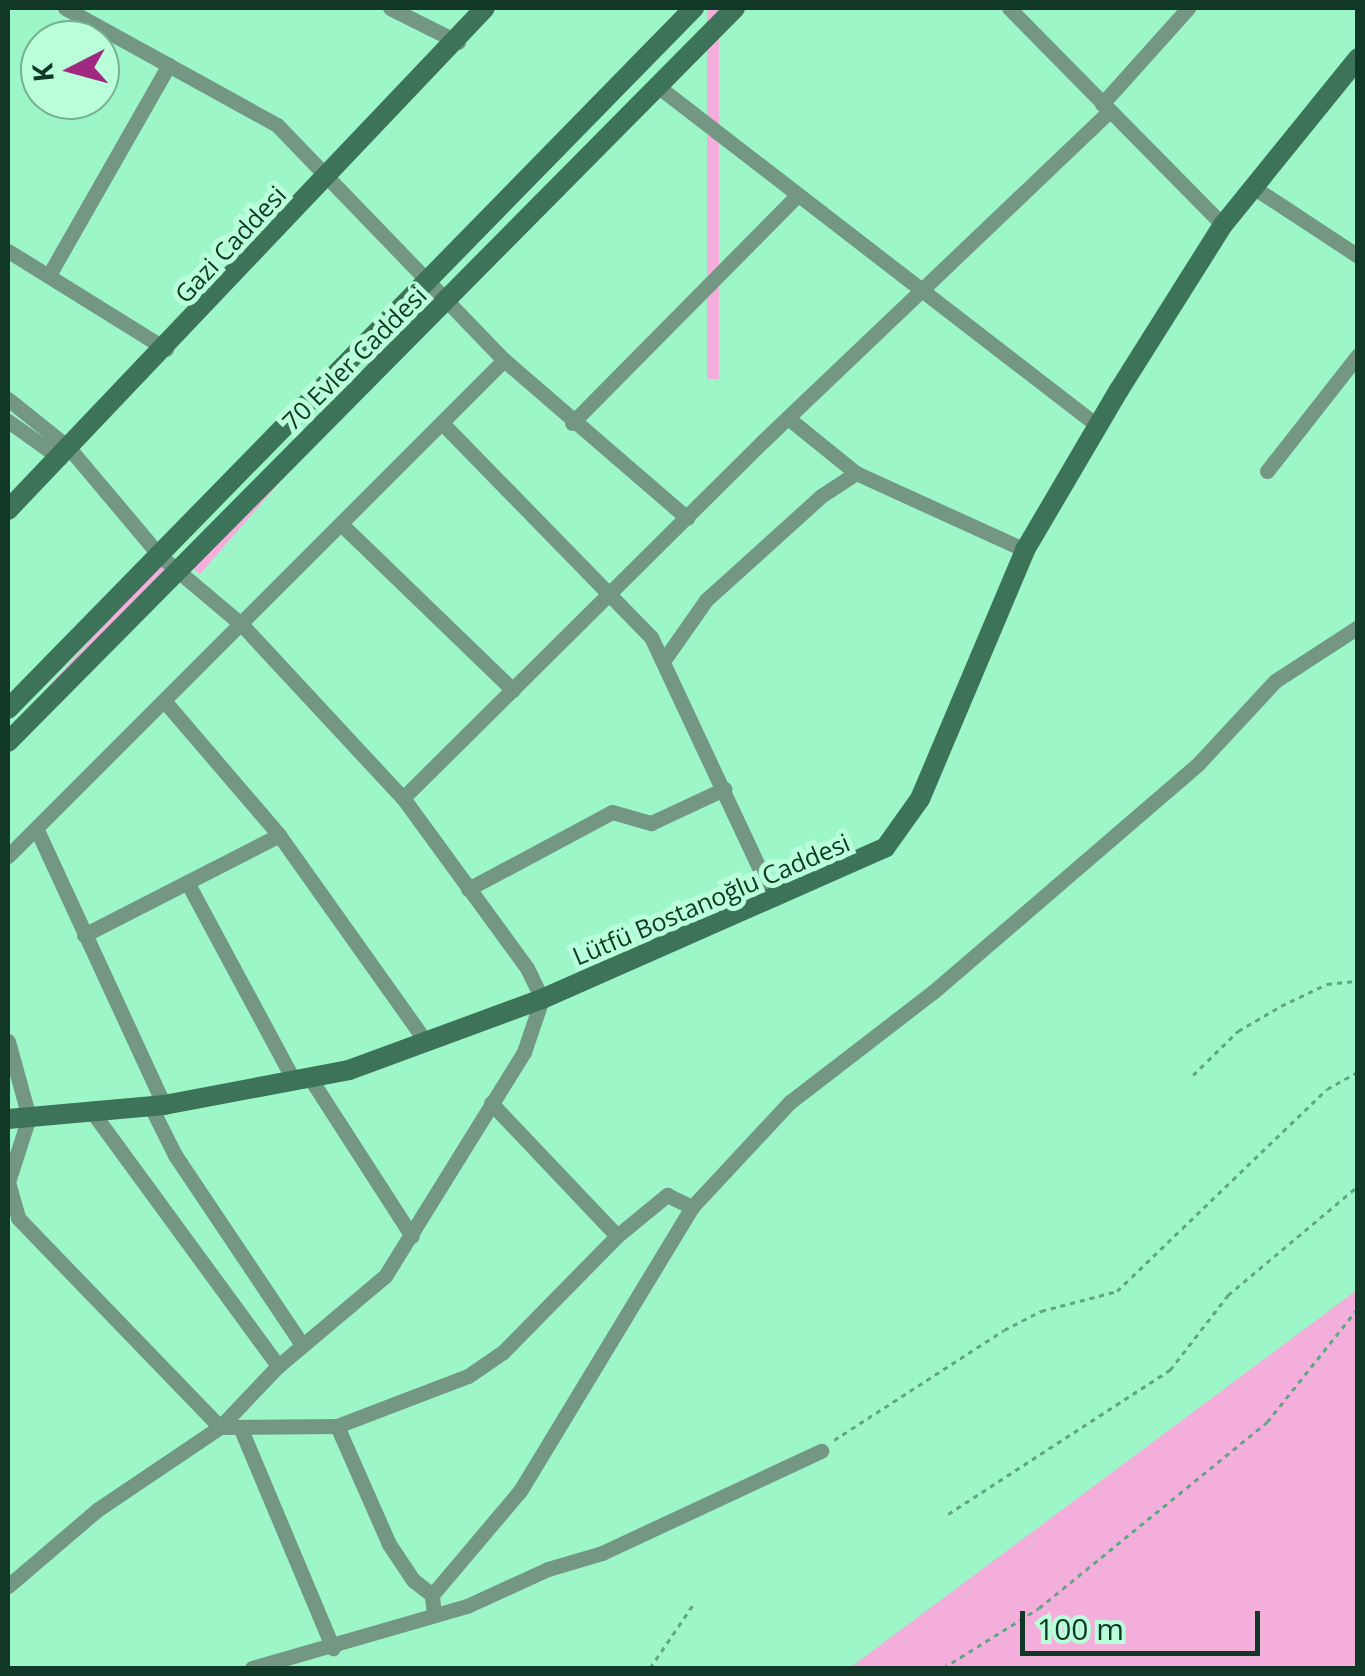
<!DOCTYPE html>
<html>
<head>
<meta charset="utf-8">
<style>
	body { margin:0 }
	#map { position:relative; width:1365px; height:1676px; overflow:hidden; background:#9cf6c8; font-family:"Open Sans",sans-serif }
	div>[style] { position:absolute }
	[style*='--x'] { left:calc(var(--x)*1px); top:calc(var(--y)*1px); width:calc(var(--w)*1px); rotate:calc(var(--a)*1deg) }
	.green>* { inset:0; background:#f4aedb; transform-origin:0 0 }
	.path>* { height:2.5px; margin-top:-1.25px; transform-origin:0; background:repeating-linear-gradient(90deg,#61a684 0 5px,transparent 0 10px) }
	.street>* { height:15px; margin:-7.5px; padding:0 7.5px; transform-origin:7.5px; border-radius:7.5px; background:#749784 }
	.secondary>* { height:20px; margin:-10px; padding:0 10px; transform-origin:10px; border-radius:10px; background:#3d7459 }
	span { translate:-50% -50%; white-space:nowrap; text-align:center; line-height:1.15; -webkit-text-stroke:10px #b9ffda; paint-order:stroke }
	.street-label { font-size:25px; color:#113726 }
	.frame { position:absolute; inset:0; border:10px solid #113726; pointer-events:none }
	.north { position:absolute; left:20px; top:20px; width:100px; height:100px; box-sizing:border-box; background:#b9ffda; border:2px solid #76af92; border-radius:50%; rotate:264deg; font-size:28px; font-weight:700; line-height:40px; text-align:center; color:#113726 }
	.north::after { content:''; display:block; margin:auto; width:35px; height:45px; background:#a12880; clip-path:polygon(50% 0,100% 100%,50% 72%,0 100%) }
	.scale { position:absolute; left:1020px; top:1611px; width:240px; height:45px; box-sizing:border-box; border:5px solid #113726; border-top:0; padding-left:12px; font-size:30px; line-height:35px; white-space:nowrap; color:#113726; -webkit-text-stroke:8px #b9ffda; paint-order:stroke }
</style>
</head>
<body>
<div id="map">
	<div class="green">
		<i style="left:707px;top:8px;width:12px;height:371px"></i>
		<i style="left:429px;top:294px;width:11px;height:362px;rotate:41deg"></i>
		<i style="left:159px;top:564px;width:12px;height:216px;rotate:42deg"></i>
		<i style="clip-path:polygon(1357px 1290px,1357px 1668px,849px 1668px,855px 1664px)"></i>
	</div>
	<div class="path">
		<i style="--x:1193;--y:1075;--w:63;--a:-44.4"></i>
		<i style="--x:1238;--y:1031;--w:50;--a:-30.2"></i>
		<i style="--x:1281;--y:1006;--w:51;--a:-25.6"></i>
		<i style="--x:1327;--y:984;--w:31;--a:-6"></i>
		<i style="--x:834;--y:1440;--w:202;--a:-32.9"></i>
		<i style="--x:1004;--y:1330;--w:42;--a:-27.2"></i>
		<i style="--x:1041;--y:1311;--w:79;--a:-14.7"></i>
		<i style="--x:1117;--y:1291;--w:291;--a:-43.9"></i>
		<i style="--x:1327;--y:1089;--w:35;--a:-29"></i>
		<i style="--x:948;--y:1514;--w:265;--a:-33"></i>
		<i style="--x:1170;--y:1370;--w:95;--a:-52.3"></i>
		<i style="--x:1228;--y:1295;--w:170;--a:-40"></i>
		<i style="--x:650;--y:1668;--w:78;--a:-55.9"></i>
		<i style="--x:943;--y:1668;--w:113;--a:-32"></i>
		<i style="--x:1039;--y:1608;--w:294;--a:-39.2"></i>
		<i style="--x:1267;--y:1422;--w:146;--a:-51.4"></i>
	</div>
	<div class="street">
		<i style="--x:65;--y:8;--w:242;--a:28.9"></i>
		<i style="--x:277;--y:125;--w:327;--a:46"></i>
		<i style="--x:504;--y:360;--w:242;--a:40.8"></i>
		<i style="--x:390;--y:8;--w:76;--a:26.6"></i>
		<i style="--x:1009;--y:8;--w:305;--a:45.4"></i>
		<i style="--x:660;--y:88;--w:553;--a:37.66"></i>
		<i style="--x:1102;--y:104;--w:129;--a:-48.1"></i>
		<i style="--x:1253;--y:187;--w:126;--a:33.3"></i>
		<i style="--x:8;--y:251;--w:186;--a:31.8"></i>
		<i style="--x:49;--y:275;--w:242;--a:-60.3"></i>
		<i style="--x:8;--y:399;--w:78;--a:38.8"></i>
		<i style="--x:69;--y:448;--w:140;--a:49.9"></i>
		<i style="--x:159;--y:555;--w:109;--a:40.1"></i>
		<i style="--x:242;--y:625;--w:236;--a:47.1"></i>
		<i style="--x:403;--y:798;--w:210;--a:53.9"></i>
		<i style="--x:527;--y:968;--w:34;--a:64"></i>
		<i style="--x:542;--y:999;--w:56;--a:108.8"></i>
		<i style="--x:524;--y:1052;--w:264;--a:121.8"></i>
		<i style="--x:385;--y:1276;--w:140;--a:139.9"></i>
		<i style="--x:278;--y:1366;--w:84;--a:133.6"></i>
		<i style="--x:220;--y:1427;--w:148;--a:146"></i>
		<i style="--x:97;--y:1510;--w:117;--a:139.5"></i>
		<i style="--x:788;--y:418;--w:87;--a:39"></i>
		<i style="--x:856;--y:473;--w:186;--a:24.5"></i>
		<i style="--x:8;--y:421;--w:64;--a:35.4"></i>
		<i style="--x:572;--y:423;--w:320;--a:-45.3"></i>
		<i style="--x:443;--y:424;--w:298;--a:45.7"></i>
		<i style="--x:651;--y:637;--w:289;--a:64.9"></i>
		<i style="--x:1267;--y:471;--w:147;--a:-51.9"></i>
		<i style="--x:341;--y:524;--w:239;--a:44"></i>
		<i style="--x:664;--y:660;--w:73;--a:-55"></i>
		<i style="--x:706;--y:600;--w:155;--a:-42.1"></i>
		<i style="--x:821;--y:496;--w:42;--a:-33.3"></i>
		<i style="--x:166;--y:703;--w:174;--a:49.4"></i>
		<i style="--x:279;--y:835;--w:254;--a:54.6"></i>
		<i style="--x:403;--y:798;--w:506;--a:-44.76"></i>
		<i style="--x:762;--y:442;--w:479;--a:-43.6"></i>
		<i style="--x:37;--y:830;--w:303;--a:65.2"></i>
		<i style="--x:8;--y:856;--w:701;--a:-45"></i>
		<i style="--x:187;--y:882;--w:226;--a:61.7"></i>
		<i style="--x:468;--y:889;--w:163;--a:-28.1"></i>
		<i style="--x:612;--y:812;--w:41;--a:15.8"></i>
		<i style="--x:651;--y:823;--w:81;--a:-25"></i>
		<i style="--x:84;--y:935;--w:219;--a:-27.1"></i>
		<i style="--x:8;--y:1041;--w:79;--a:74.6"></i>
		<i style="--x:29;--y:1117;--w:68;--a:107.9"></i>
		<i style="--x:8;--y:1182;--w:37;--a:74"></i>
		<i style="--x:18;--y:1218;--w:291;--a:46"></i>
		<i style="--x:220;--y:1427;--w:117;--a:-0.5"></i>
		<i style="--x:337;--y:1426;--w:140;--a:-20.9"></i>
		<i style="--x:468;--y:1376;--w:42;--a:-34.4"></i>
		<i style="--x:503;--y:1352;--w:163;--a:-45.5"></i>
		<i style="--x:617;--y:1236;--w:65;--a:-39.4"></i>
		<i style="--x:667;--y:1195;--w:28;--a:26"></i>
		<i style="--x:310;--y:1078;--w:188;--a:57.2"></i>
		<i style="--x:491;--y:1103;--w:183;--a:46.5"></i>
		<i style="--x:151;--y:1107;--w:54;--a:63.4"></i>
		<i style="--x:175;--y:1155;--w:229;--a:56.2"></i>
		<i style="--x:93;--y:1113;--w:313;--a:53.8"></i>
		<i style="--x:337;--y:1426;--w:129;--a:66.2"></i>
		<i style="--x:389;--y:1544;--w:43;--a:56.3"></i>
		<i style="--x:413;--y:1580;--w:24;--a:38"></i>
		<i style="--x:240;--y:1427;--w:240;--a:67.2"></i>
		<i style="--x:434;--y:1615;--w:20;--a:-96"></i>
		<i style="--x:432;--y:1595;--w:136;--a:-49.8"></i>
		<i style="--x:520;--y:1491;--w:332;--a:-58.8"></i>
		<i style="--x:692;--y:1207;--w:144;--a:-47"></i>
		<i style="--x:790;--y:1102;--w:180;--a:-37.6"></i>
		<i style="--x:933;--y:992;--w:350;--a:-40.7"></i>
		<i style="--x:1198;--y:764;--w:113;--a:-47.1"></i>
		<i style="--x:1275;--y:681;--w:99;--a:-33"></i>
		<i style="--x:252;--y:1668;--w:224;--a:-16.1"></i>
		<i style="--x:467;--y:1606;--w:89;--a:-24.6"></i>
		<i style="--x:548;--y:1569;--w:56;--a:-16.5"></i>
		<i style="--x:602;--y:1553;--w:242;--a:-25"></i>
	</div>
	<div class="secondary">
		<i style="--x:8;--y:510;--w:692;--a:-46.46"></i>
		<i style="--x:8;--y:709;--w:981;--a:-45.62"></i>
		<i style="--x:8;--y:742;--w:1033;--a:-45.27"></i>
		<i style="--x:8;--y:1119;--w:157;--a:-5.1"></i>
		<i style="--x:164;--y:1105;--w:188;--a:-10.7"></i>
		<i style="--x:349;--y:1070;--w:206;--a:-20.2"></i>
		<i style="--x:542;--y:999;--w:375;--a:-23.8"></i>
		<i style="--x:885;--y:848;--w:60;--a:-54.5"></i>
		<i style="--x:920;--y:799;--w:270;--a:-67.1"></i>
		<i style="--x:1025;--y:550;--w:186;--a:-59.6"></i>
		<i style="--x:1119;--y:390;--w:195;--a:-57.8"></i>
		<i style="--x:1223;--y:225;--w:215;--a:-51"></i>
	</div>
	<div class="street-label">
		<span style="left:230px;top:244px;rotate:-47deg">Gazi Caddesi</span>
		<span style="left:354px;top:358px;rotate:-45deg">70 Evler Caddesi</span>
		<span style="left:711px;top:899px;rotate:-23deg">Lütfü Bostanoğlu Caddesi</span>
	</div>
	<div class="frame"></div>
	<div class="north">K</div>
	<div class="scale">100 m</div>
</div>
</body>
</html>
